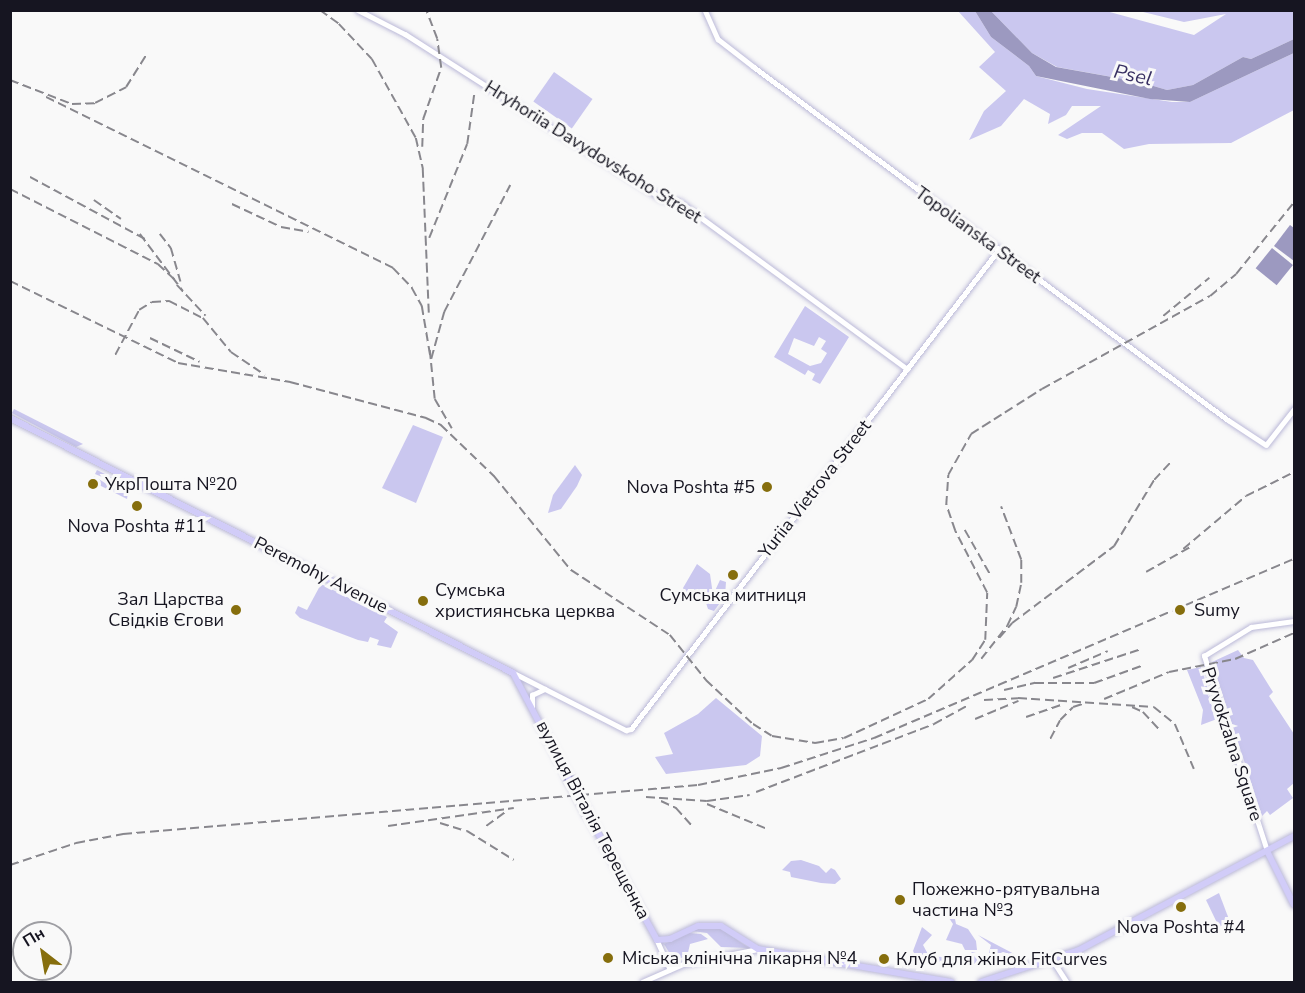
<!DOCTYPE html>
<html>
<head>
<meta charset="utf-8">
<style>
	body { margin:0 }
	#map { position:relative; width:1305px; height:993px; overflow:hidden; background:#f9f9f9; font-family:"Nunito Sans",sans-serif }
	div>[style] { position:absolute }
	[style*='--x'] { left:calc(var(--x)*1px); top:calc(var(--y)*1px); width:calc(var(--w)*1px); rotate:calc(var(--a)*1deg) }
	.green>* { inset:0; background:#cac7ef; transform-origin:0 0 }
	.water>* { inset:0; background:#9c99c0; transform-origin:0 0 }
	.roads { filter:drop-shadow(0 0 2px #bbb9d8) drop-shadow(0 0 2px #bbb9d8) }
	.secondary>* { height:4.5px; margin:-2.25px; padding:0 2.25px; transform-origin:2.25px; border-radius:2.25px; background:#fff }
	.primary>* { height:6px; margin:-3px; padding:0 3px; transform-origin:3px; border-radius:3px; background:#d1ccf8 }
	.rail>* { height:1.5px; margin-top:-0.75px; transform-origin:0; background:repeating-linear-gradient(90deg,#88878d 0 9px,transparent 0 13.5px) }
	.bridges { filter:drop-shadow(0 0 2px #7b76aa) drop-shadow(0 0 2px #7b76aa) }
	.primary-bridge>* { height:6px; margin:-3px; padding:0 3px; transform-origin:3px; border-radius:3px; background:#d1ccf8 }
	.dots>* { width:16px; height:16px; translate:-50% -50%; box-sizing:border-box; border:3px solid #f9f9f9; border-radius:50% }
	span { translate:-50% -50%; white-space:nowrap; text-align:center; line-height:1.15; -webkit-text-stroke:6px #f9f9f9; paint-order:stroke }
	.street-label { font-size:18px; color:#161521 }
	.poi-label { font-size:18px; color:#161521 }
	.left { translate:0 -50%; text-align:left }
	.right { translate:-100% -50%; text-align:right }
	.water-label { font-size:20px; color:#383063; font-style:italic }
	.frame { position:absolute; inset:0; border:12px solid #161521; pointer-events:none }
	.north { position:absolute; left:12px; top:921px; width:60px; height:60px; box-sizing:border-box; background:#f9f9f9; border:2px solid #9e9ea3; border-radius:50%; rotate:329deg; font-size:16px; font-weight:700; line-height:24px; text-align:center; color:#161521 }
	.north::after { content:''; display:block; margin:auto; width:21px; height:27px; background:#866e0d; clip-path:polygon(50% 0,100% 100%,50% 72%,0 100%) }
</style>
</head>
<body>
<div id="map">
	<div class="green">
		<i style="clip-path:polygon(958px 11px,975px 11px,991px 37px,1029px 66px,1036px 76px,1087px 89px,1172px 102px,1190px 102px,1294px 53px,1294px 110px,1231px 143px,1149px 144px,1124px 149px,1102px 133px,1082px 133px,1067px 139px,1058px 135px,1101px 106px,1072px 106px,1066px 115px,1048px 124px,1050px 114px,1024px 99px,1001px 126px,969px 140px,984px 111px,1006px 91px,979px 67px,995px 52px)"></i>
		<i style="clip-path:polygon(991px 11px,1106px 11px,1194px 35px,1226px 14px,1184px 22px,1139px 11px,1294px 11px,1294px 39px,1251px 59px,1243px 57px,1193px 85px,1167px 90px,1140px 82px,1057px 67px,1032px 53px)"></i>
		<i style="left:554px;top:72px;width:47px;height:36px;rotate:35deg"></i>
		<i style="clip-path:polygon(evenodd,805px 306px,849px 337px,820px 384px,812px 380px,815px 374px,808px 370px,805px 375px,774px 357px,805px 306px,819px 337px,826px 341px,821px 349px,827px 353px,821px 363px,810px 366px,788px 354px,794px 338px,814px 346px,819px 337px)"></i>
		<i style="clip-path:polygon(14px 409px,83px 444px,76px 447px,12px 413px)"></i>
		<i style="clip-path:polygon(413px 425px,443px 437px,416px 503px,382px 488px)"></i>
		<i style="clip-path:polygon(575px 465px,582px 475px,577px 486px,561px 509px,548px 513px,553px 495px)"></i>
		<i style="clip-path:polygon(97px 470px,129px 486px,127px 499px,91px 481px,94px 476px,105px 483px,107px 479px,95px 474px)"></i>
		<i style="clip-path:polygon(697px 564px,710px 574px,713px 595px,720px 580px,726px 582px,725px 596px,714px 611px,708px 609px,705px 600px,687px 596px,683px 588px)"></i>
		<i style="clip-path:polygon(321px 584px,387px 617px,384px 622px,398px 632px,391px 648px,377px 645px,379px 640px,370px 637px,368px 642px,358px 640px,300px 618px,295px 613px,298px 606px,307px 610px)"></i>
		<i style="clip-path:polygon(1238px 650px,1244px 658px,1253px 660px,1273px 692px,1269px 696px,1294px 734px,1294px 783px,1287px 789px,1293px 798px,1270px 815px,1267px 811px,1262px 816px,1212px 662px)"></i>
		<i style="clip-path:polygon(1201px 667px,1217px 719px,1201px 725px,1203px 710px,1187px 670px)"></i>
		<i style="clip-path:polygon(716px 698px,762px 736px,760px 756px,746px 765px,666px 774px,655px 757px,673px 754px,664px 733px,698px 714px)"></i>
		<i style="clip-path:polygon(801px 860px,819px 866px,826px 873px,831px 868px,835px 870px,841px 879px,835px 884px,821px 883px,791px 877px,790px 872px,782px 870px,791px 861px)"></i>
		<i style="clip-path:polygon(1219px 893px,1230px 922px,1219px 927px,1206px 900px)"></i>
		<i style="clip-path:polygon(954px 914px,956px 924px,968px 929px,976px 941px,977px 950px,965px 950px,962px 944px,946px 940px,953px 924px,947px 915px)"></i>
		<i style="clip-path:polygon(702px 927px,721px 929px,749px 948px,721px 947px,707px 933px,693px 931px)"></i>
		<i style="clip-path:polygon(922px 927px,932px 935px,923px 945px,929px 956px,966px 959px,972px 952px,988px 956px,991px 945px,978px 935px,1020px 957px,1003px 952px,969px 966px,917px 959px,913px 951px)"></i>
		<i style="clip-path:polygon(689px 933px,701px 934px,708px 939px,690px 944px,687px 957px,673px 959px,664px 944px)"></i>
	</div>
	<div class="water">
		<i style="clip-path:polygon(975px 11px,991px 11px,1032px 53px,1056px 67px,1140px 82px,1167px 90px,1193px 85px,1243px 57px,1251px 59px,1294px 39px,1294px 53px,1190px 102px,1150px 99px,1036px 76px,1029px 66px,991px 37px)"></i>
		<i style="clip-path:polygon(1290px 225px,1294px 228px,1294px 261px,1274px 246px)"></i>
		<i style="left:1272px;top:248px;width:27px;height:26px;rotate:39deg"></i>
	</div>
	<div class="roads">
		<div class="secondary">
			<i style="--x:358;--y:10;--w:53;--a:27.1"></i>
			<i style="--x:405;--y:34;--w:304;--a:32.6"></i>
			<i style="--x:661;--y:198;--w:19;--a:12"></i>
			<i style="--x:680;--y:202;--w:282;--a:36.3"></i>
			<i style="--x:705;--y:10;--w:32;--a:66"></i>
			<i style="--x:718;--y:39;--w:46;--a:37.9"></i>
			<i style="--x:754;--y:67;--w:591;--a:36.68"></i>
			<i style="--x:1228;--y:420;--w:45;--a:33.3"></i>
			<i style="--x:1266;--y:445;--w:46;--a:-52.1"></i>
			<i style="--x:514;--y:673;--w:126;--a:27"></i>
			<i style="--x:626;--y:730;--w:5;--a:-11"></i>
			<i style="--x:631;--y:729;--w:605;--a:-52.52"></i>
			<i style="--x:532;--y:707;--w:12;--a:-90"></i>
			<i style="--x:532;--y:695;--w:14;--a:-25"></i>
			<i style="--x:1267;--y:851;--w:205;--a:-107.9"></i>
			<i style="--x:1204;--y:656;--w:55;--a:-31.7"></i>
			<i style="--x:1251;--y:627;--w:43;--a:-7.9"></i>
			<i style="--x:657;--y:940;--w:32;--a:66"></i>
			<i style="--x:1052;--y:959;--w:27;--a:57"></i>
			<i style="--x:642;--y:982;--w:45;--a:-23.7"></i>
			<i style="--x:683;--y:964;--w:76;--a:-11.3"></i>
		</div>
		<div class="primary">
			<i style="--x:10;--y:418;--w:564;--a:26.88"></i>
			<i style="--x:513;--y:673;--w:120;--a:62.2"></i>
			<i style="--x:587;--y:813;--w:145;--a:61.1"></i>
			<i style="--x:657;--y:940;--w:13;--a:-4"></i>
			<i style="--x:670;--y:939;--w:31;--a:-25"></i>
			<i style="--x:698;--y:926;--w:23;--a:0"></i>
			<i style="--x:721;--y:926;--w:44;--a:31.9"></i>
			<i style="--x:758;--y:949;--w:196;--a:9.7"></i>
			<i style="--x:1267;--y:851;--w:60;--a:63.4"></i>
			<i style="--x:981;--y:982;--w:103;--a:-18.1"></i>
			<i style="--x:1079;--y:950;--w:243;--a:-27.9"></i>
		</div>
	</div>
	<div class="rail">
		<i style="--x:320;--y:10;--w:24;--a:36"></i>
		<i style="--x:339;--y:24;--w:48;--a:46.7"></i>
		<i style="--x:372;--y:59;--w:90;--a:60.9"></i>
		<i style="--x:416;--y:138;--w:32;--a:77"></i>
		<i style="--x:423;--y:169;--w:145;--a:87.6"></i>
		<i style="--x:10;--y:80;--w:66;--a:21.2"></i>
		<i style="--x:72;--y:104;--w:23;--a:-2"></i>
		<i style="--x:95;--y:103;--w:35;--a:-27"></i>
		<i style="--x:126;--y:87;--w:38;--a:-58"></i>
		<i style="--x:46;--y:97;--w:387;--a:26.2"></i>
		<i style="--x:393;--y:268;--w:28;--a:46"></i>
		<i style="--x:412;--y:288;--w:21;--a:61"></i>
		<i style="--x:422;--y:306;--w:54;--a:80.4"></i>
		<i style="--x:431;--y:359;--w:49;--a:-74.5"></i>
		<i style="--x:444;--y:312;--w:143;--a:-62.5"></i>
		<i style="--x:422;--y:147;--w:28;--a:-88"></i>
		<i style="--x:423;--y:119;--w:54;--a:-70.6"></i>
		<i style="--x:441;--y:68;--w:29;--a:-98"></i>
		<i style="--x:437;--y:39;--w:31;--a:-111"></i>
		<i style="--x:30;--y:177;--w:131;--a:28.3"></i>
		<i style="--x:10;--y:189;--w:166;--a:26.9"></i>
		<i style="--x:158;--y:264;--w:23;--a:43"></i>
		<i style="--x:94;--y:200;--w:33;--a:35"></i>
		<i style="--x:232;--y:204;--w:54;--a:25.1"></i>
		<i style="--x:281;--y:227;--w:28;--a:10"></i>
		<i style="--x:140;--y:234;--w:71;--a:53"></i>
		<i style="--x:160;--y:234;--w:18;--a:52"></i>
		<i style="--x:171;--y:248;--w:35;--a:74"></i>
		<i style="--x:429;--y:238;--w:101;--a:-68"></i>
		<i style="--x:467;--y:144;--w:50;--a:-82"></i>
		<i style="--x:10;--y:281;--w:187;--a:26"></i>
		<i style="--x:178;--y:363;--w:114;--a:9.6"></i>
		<i style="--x:290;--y:382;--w:141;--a:14.8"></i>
		<i style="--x:426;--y:418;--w:17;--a:25"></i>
		<i style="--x:441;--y:425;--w:74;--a:43.9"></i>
		<i style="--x:494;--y:476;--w:122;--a:50.7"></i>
		<i style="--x:571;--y:570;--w:118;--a:33.3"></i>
		<i style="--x:670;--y:635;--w:58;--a:51.3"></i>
		<i style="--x:706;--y:680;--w:64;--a:43.1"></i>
		<i style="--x:753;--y:724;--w:22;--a:32"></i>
		<i style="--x:772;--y:736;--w:44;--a:9.2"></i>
		<i style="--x:815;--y:743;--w:29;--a:-10"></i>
		<i style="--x:844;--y:738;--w:93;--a:-24.9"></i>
		<i style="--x:928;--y:699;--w:59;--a:-41.6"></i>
		<i style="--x:972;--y:660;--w:24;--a:-57"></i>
		<i style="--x:985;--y:640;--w:47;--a:-87.6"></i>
		<i style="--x:987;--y:593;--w:70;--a:-117.3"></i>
		<i style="--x:955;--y:531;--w:28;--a:-109"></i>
		<i style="--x:946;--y:505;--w:30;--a:-86"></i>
		<i style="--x:948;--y:475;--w:47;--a:-60.7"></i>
		<i style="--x:971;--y:434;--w:84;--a:-32.4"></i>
		<i style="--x:1042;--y:389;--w:192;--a:-29"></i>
		<i style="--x:1210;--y:296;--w:34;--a:-40"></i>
		<i style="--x:1236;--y:274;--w:92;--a:-51.1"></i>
		<i style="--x:177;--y:285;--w:42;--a:46.9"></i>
		<i style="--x:1163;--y:316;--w:60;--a:-39.6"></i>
		<i style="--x:150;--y:338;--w:55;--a:25.6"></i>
		<i style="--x:430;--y:350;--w:49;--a:84.2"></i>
		<i style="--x:435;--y:399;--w:34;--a:60"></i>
		<i style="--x:115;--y:355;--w:51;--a:-61.9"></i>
		<i style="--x:139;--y:310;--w:15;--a:-32"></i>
		<i style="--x:152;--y:302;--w:17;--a:-3"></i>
		<i style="--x:169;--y:301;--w:38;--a:27"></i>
		<i style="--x:203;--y:318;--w:44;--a:50.5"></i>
		<i style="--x:231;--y:352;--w:41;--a:34.1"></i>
		<i style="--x:965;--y:530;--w:51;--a:60.4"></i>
		<i style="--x:1183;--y:549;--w:82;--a:-40.1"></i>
		<i style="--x:1246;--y:496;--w:54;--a:-26.6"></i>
		<i style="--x:1146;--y:572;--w:51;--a:-29.6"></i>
		<i style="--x:999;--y:638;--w:20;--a:-49"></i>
		<i style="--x:1012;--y:623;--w:128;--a:-37"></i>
		<i style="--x:1114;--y:546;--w:77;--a:-58.8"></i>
		<i style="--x:1154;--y:480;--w:25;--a:-47"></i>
		<i style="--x:981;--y:659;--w:42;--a:-51.8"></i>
		<i style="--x:1007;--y:626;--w:21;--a:-65"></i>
		<i style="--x:1016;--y:607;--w:25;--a:-78"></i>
		<i style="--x:1021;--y:583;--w:23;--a:-90"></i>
		<i style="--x:1021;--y:560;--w:57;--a:-110.7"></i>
		<i style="--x:1068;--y:668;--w:43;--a:-23"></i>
		<i style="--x:1053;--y:678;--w:93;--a:-18.2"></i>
		<i style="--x:1004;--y:690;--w:32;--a:-13"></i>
		<i style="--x:1035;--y:683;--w:59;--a:0"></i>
		<i style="--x:1094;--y:683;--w:53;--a:-19.8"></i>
		<i style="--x:1104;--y:699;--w:70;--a:-22.6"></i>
		<i style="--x:1169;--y:672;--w:67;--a:-11.1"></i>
		<i style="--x:1235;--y:659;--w:64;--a:-23.8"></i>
		<i style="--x:984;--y:700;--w:34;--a:-3"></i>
		<i style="--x:1018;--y:698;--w:136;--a:3.8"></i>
		<i style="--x:1154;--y:707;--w:27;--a:39"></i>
		<i style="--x:1175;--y:724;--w:49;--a:67.1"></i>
		<i style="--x:1132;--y:707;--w:12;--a:24"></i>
		<i style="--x:1143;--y:712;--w:25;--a:47"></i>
		<i style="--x:1026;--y:717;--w:39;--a:-19"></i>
		<i style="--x:975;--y:719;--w:47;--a:-22.7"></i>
		<i style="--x:1050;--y:739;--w:21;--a:-62"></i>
		<i style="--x:1060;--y:720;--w:18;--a:-45"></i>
		<i style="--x:1073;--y:707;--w:13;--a:-18"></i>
		<i style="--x:756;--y:792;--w:191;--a:-20.9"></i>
		<i style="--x:934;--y:724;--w:37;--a:-29"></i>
		<i style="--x:646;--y:797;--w:61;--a:3.8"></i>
		<i style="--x:707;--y:801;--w:43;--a:-7.9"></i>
		<i style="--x:661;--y:801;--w:17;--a:25"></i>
		<i style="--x:676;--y:808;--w:24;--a:48"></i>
		<i style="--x:707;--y:804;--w:63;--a:22.5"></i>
		<i style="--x:440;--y:823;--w:28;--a:17"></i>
		<i style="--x:467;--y:831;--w:55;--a:31.7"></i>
		<i style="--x:388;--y:826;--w:127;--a:-8.1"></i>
		<i style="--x:486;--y:826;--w:26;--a:-36"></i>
		<i style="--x:10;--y:865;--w:70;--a:-18.4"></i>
		<i style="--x:76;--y:843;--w:48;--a:-10.8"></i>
		<i style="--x:123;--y:834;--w:577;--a:-4.87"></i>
		<i style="--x:698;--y:785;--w:85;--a:-11.6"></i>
		<i style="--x:781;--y:768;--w:98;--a:-17.9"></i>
		<i style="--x:874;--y:738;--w:457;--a:-23.1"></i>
	</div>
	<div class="bridges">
		<div class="primary-bridge">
			<i style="--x:569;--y:779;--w:38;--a:62"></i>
		</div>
	</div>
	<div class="dots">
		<i style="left:93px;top:484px;background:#866e0d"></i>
		<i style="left:767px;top:487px;background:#866e0d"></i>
		<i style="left:137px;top:506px;background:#866e0d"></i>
		<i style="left:733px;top:575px;background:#866e0d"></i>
		<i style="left:423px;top:601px;background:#866e0d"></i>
		<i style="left:236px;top:610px;background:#866e0d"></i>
		<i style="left:1180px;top:610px;background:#866e0d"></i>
		<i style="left:900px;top:900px;background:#866e0d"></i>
		<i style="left:1181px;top:907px;background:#866e0d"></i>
		<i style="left:608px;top:958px;background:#866e0d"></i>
		<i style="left:884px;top:959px;background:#866e0d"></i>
	</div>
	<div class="street-label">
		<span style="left:593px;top:152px;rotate:32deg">Hryhoriia Davydovskoho Street</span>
		<span style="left:978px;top:235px;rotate:36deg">Topolianska Street</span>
		<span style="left:815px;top:489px;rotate:-52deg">Yuriia Vietrova Street</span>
		<span style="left:321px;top:575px;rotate:27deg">Peremohy Avenue</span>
		<span style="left:1232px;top:744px;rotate:72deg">Pryvokzalna Square</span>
		<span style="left:593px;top:820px;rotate:62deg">вулиця Віталія Терещенка</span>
	</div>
	<div class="poi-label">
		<span class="left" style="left:105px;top:484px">УкрПошта №20</span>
		<span class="right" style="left:755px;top:487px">Nova Poshta #5</span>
		<span style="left:137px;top:526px">Nova Poshta #11</span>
		<span class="left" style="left:435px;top:601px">Сумська<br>християнська церква</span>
		<span style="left:733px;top:595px">Сумська митниця</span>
		<span class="right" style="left:224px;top:610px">Зал Царства<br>Свідків Єгови</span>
		<span class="left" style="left:1194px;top:610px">Sumy</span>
		<span class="left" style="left:912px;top:900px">Пожежно-рятувальна<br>частина №3</span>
		<span style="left:1181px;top:927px">Nova Poshta #4</span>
		<span class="left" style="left:622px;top:958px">Міська клінічна лікарня №4</span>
		<span class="left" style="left:896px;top:959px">Клуб для жінок FitCurves</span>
	</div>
	<div class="water-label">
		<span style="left:1133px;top:75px;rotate:12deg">Psel</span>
	</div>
	<div class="frame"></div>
	<div class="north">Пн</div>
</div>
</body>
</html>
